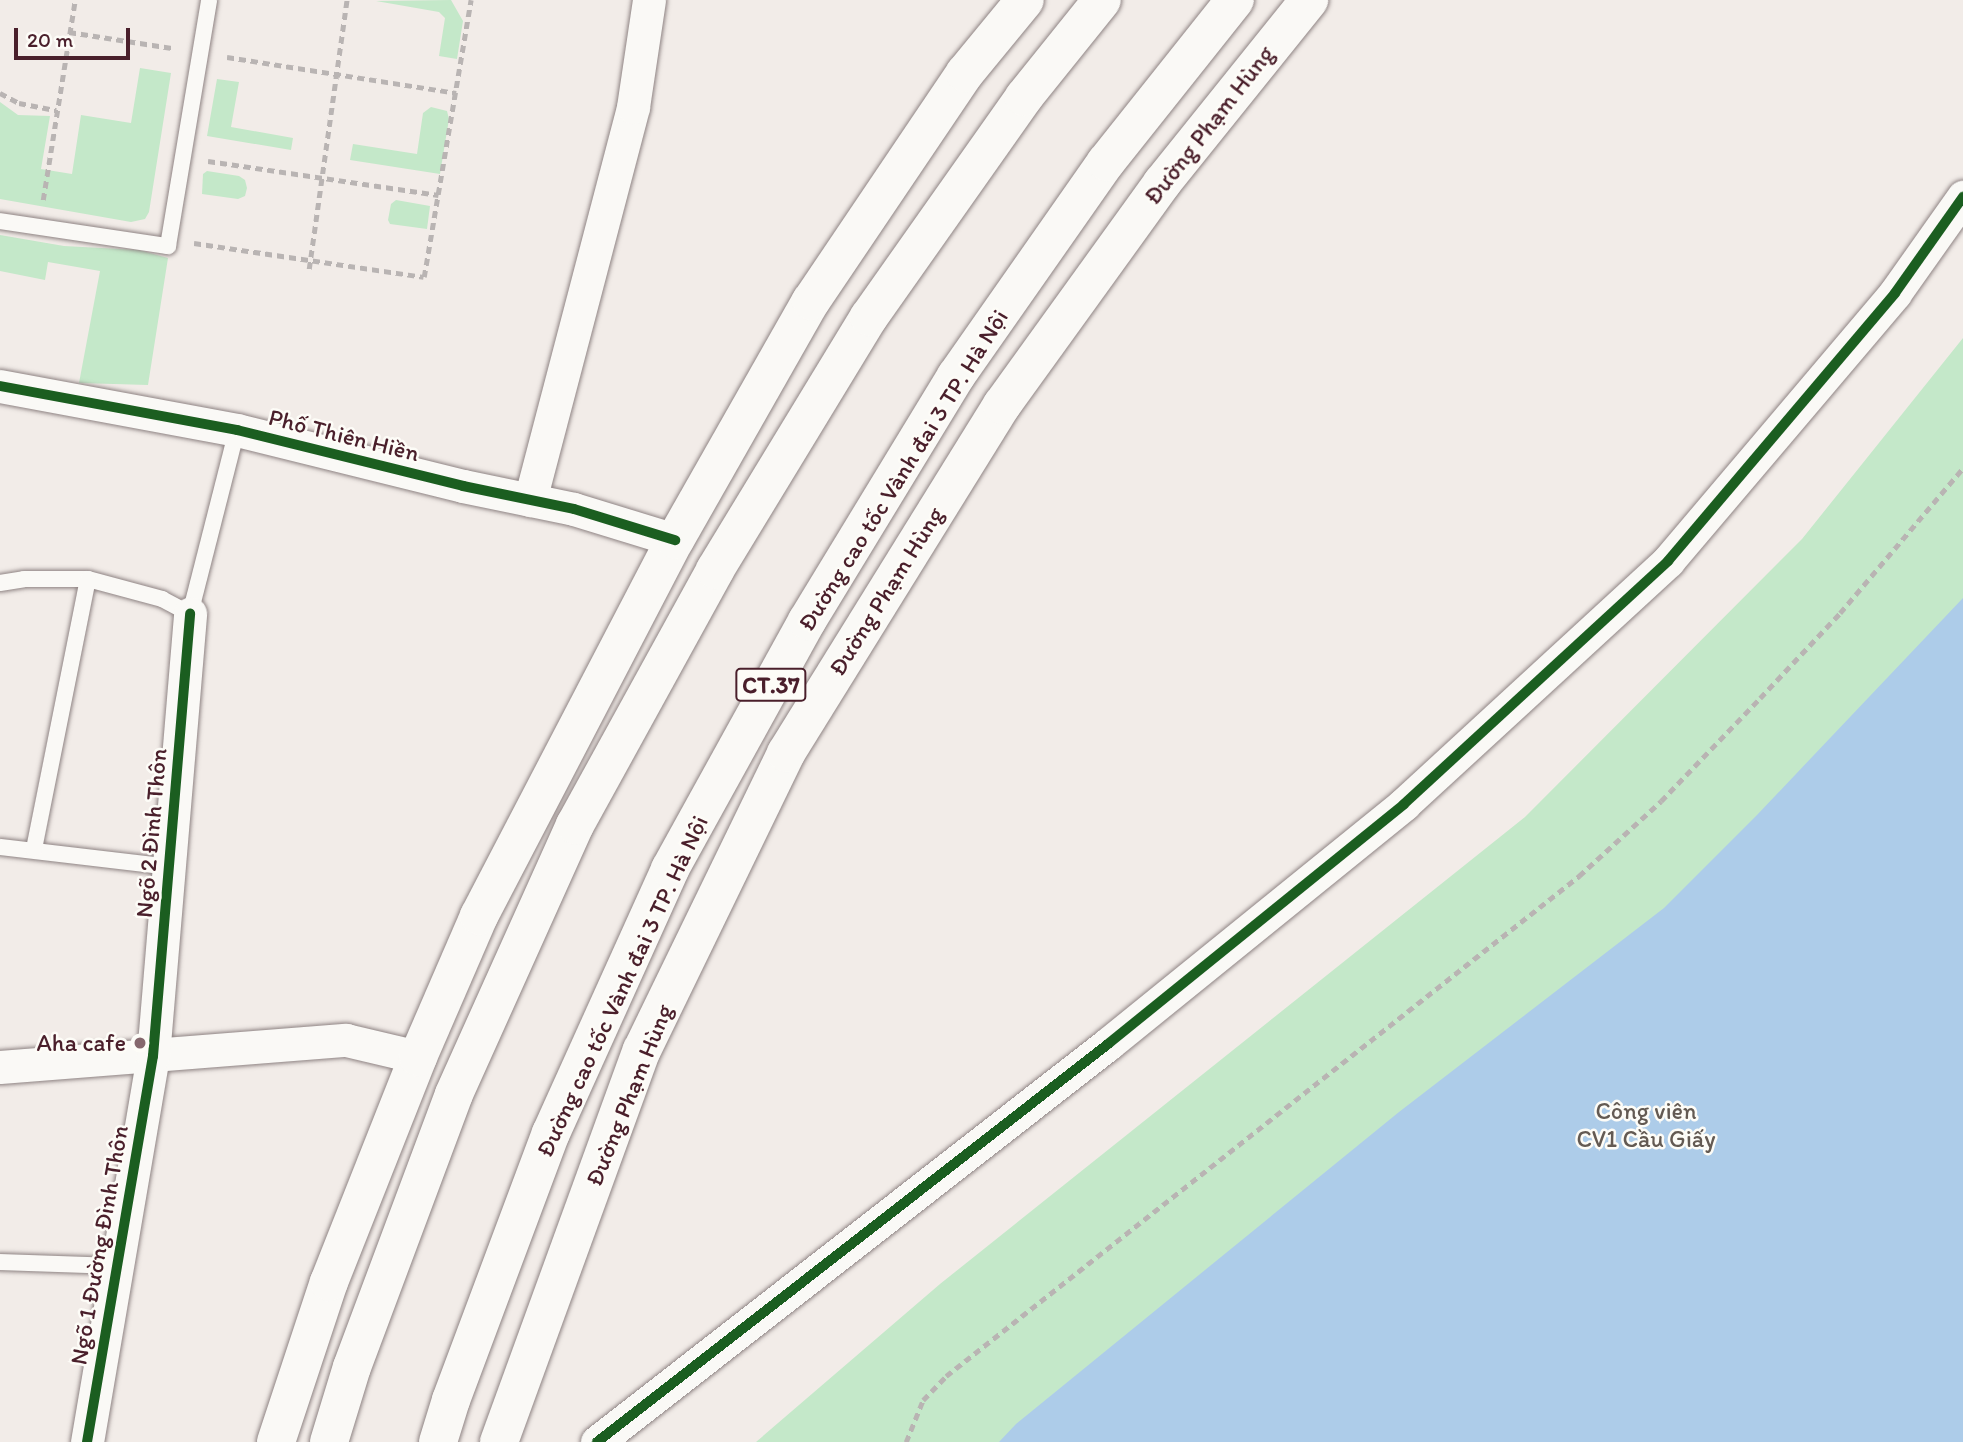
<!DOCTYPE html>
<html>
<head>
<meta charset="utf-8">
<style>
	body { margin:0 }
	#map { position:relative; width:1963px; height:1442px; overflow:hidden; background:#f2ece8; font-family:Itim,sans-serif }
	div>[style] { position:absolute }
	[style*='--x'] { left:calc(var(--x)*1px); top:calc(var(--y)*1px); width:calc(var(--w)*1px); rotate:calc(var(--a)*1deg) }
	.green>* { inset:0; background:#c4e8c9 }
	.water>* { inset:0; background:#adcce9 }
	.path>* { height:4.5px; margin-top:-2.25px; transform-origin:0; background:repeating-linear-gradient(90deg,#b9b4b3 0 7px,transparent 0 12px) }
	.roads { filter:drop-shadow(0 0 2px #8e8383) drop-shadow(0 0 2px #8e8383) }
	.service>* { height:16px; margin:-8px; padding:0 8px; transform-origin:8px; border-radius:8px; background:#faf9f6 }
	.minor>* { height:33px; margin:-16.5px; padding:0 16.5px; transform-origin:16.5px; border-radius:16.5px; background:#faf9f6 }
	.primary>* { height:38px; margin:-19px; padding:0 19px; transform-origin:19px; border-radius:19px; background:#faf9f6 }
	.motorway>* { height:38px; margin:-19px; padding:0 19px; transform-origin:19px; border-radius:19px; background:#faf9f6 }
	.cycleway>* { height:10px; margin:-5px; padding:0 5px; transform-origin:5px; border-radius:5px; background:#1b5e20 }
	.dots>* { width:19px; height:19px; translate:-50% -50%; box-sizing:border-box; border:4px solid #fdfcf7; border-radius:50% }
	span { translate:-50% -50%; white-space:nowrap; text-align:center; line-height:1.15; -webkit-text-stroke:5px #fdfcf7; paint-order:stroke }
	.shield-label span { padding:2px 5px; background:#fdfcf7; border:2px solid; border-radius:5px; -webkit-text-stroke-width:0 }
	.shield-label { font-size:23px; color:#4a1f2b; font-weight:700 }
	.street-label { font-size:24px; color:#4a1f2b }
	.poi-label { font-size:24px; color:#4a1f2b }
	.right { translate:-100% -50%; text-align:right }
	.park-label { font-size:24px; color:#635a53 }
	.scale { position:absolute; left:14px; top:28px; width:116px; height:32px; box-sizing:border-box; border:4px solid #4a1f2b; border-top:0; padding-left:9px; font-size:21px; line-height:24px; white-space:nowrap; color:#4a1f2b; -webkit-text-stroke:5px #fdfcf7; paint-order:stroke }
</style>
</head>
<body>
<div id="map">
	<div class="green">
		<i style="clip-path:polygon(451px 0,463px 21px,457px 59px,439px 56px,445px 18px,439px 12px,376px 1px)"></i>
		<i style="clip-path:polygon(140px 68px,171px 73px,149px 212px,145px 219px,131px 222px,0 199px,0 102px,18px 115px,50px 116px,41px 169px,72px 174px,81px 115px,131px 123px)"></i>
		<i style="clip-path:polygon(217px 79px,239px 82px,231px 127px,293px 138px,291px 150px,207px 136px)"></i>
		<i style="clip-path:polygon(431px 107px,447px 111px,449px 119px,440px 174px,350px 160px,353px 144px,417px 154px,423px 113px)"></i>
		<i style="clip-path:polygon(207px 171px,239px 176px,245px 180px,247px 188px,245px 196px,238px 199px,202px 194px,203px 174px)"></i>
		<i style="clip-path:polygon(396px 200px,430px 206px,427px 229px,390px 224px,388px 220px,391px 204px)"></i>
		<i style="clip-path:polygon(0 235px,64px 246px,139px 250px,168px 258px,148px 385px,79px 383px,100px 271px,48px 262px,45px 280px,0 271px)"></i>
		<i style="clip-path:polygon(1963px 338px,1963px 1442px,756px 1442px,940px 1284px,1525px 817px,1802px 539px)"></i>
	</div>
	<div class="water">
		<i style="clip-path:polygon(1963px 598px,1963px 1442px,999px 1442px,1016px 1424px,1399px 1112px,1664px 908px,1757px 815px)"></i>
	</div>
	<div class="path">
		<i style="--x:69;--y:32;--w:104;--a:8.8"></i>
		<i style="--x:227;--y:57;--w:232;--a:8.9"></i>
		<i style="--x:0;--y:93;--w:21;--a:28"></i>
		<i style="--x:19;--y:103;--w:38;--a:11"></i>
		<i style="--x:208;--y:161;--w:233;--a:8.4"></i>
		<i style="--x:43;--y:200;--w:203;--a:-80.9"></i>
		<i style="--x:194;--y:243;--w:232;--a:8.4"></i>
		<i style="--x:424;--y:277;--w:281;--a:-80.4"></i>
		<i style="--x:309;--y:269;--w:272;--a:-82"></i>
		<i style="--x:906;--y:1442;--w:45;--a:-68"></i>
		<i style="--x:923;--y:1400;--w:33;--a:-46"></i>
		<i style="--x:946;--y:1376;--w:807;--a:-38.3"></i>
		<i style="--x:1579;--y:876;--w:111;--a:-42.4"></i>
		<i style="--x:1661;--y:801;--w:143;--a:-46.1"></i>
		<i style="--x:1760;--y:698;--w:117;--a:-46.7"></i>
		<i style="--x:1840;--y:613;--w:190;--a:-49.7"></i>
	</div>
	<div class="roads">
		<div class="service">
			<i style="--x:0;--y:221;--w:170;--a:8.5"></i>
			<i style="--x:168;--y:246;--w:249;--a:-80.5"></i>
			<i style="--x:0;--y:583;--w:24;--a:-9"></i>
			<i style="--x:24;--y:579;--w:64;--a:0"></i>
			<i style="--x:88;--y:579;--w:77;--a:15.1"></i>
			<i style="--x:162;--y:599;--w:32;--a:28"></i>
			<i style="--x:190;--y:614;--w:190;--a:-75.7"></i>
			<i style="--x:0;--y:847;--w:170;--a:6.7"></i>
			<i style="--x:34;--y:849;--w:275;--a:-78.7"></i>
			<i style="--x:0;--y:1262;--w:116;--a:2"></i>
		</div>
		<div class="minor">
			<i style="--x:0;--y:386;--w:241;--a:10.5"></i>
			<i style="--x:237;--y:430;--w:233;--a:13.9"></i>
			<i style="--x:463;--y:486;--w:113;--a:11.7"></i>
			<i style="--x:574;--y:509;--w:106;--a:17.1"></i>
			<i style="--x:530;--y:500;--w:406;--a:-75.3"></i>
			<i style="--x:633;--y:107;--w:108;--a:-81.5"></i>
			<i style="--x:0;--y:1067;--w:347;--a:-4.5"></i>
			<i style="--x:346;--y:1040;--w:74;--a:13.3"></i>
			<i style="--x:87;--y:1442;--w:392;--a:-80.3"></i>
			<i style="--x:153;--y:1056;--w:444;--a:-85.2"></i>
			<i style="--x:597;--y:1442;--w:648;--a:-37.91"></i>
			<i style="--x:1108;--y:1044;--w:381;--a:-39"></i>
			<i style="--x:1404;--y:804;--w:359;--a:-42.6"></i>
			<i style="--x:1668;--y:561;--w:351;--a:-49.7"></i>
			<i style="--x:1895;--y:293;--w:118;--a:-54.7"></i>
		</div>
		<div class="primary">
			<i style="--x:276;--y:1442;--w:169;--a:-71.7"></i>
			<i style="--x:329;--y:1282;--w:242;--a:-68.4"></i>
			<i style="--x:418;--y:1057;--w:154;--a:-66.6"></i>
			<i style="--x:479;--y:916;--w:424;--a:-62.5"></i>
			<i style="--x:675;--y:540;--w:275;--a:-60.4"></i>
			<i style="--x:811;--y:301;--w:275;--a:-56"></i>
			<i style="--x:965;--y:73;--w:94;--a:-50.6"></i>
			<i style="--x:499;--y:1442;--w:417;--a:-70"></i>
			<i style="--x:642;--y:1050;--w:330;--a:-64.1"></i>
			<i style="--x:786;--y:753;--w:410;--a:-58.2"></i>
			<i style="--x:1002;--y:405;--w:274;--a:-54.2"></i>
			<i style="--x:1162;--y:183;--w:235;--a:-51.2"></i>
		</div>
		<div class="motorway">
			<i style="--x:329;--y:1442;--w:78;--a:-73"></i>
			<i style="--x:352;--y:1367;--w:291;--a:-69.5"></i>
			<i style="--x:454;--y:1094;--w:295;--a:-65.8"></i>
			<i style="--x:575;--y:825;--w:291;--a:-61.2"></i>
			<i style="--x:715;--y:570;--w:296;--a:-58.7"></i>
			<i style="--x:869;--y:317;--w:269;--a:-54.8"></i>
			<i style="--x:1024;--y:97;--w:124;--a:-51.2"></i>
			<i style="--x:438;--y:1442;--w:44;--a:-72.8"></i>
			<i style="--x:451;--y:1400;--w:285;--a:-69.5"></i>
			<i style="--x:551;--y:1133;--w:290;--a:-65.7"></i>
			<i style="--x:670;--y:869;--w:283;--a:-61.1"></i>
			<i style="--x:807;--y:621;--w:287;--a:-58.7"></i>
			<i style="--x:956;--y:376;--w:261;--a:-55"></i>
			<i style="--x:1106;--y:162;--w:207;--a:-51.5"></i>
		</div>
	</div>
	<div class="cycleway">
		<i style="--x:0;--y:386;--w:241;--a:10.5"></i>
		<i style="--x:237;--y:430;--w:233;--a:13.9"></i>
		<i style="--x:463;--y:486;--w:113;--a:11.7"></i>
		<i style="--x:574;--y:509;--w:106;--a:17.1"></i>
		<i style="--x:87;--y:1442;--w:392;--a:-80.3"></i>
		<i style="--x:153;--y:1056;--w:444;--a:-85.2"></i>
		<i style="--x:597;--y:1442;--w:648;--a:-37.91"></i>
		<i style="--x:1108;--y:1044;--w:381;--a:-39"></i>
		<i style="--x:1404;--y:804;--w:359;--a:-42.6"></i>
		<i style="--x:1668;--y:561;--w:351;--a:-49.7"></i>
		<i style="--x:1895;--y:293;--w:118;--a:-54.7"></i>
	</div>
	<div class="dots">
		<i style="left:140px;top:1043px;background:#85676d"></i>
	</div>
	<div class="shield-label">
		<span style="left:771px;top:685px">CT.37</span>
	</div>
	<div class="street-label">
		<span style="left:1209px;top:125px;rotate:-52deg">Đường Phạm Hùng</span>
		<span style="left:344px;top:435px;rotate:14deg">Phố Thiên Hiền</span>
		<span style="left:903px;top:470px;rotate:-58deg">Đường cao tốc Vành đai 3 TP. Hà Nội</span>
		<span style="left:886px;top:591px;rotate:-58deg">Đường Phạm Hùng</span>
		<span style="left:151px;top:833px;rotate:-85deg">Ngõ 2 Đình Thôn</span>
		<span style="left:622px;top:986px;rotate:-65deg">Đường cao tốc Vành đai 3 TP. Hà Nội</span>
		<span style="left:629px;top:1095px;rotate:-68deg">Đường Phạm Hùng</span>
		<span style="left:99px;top:1245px;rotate:-80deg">Ngõ 1 Đường Đình Thôn</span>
	</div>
	<div class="poi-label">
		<span class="right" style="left:126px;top:1043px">Aha cafe</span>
	</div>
	<div class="park-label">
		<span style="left:1646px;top:1125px">Công viên<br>CV1 Cầu Giấy</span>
	</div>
	<div class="scale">20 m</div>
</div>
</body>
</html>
